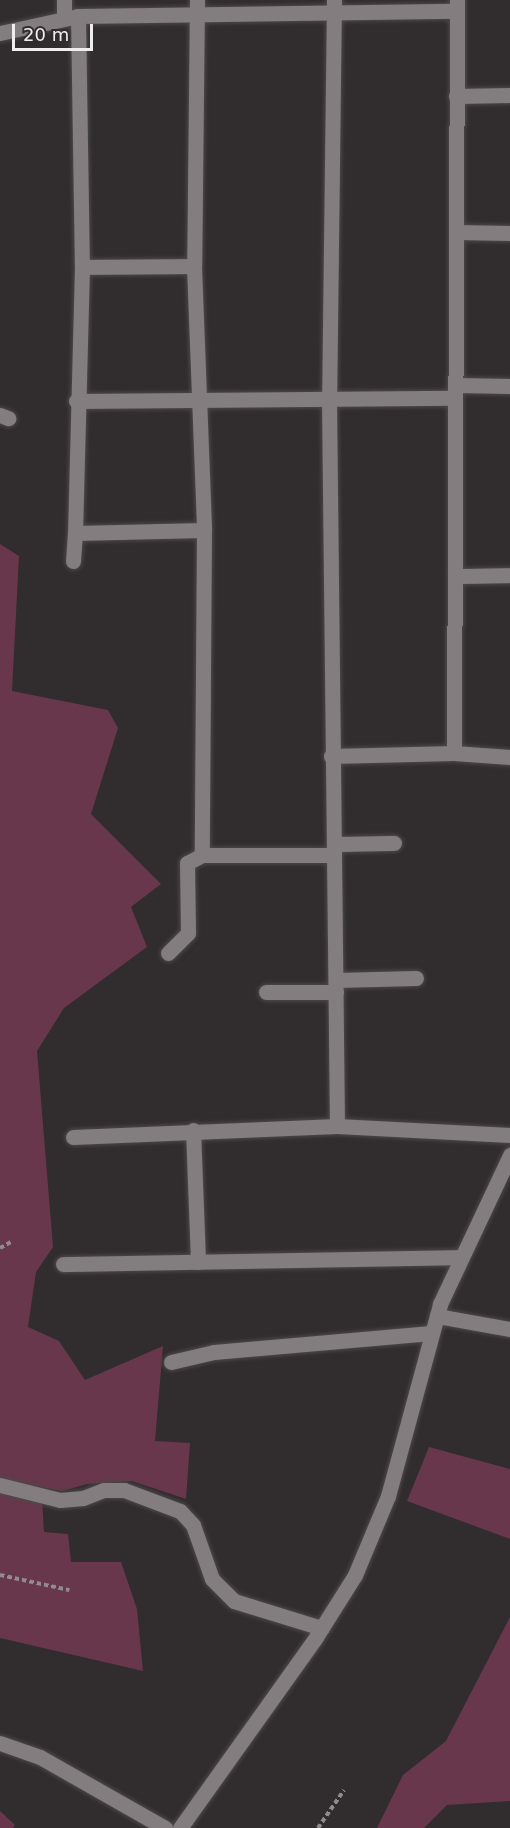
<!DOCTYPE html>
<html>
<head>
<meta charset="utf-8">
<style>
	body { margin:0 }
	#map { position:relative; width:510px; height:1828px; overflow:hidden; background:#312c2d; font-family:"DejaVu Sans",sans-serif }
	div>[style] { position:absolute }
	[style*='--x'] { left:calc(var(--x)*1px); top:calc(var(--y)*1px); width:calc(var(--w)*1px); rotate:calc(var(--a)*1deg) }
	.green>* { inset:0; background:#69374b }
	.path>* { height:4px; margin-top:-2px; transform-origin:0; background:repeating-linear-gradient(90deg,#908b8c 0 4.5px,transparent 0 7.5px) }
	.roads { filter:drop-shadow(0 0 2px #4d484a) drop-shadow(0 0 2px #4d484a) }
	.minor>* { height:15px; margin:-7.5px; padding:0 7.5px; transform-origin:7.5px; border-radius:7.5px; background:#847d7f }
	span { translate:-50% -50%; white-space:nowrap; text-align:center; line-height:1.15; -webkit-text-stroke:6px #312c2d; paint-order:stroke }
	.scale { position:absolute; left:12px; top:24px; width:81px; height:27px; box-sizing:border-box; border:3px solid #f1edee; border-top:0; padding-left:8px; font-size:18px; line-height:21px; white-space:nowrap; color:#f1edee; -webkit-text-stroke:4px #312c2d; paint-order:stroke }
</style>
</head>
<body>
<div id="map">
	<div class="green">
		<i style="clip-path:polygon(0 544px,19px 556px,12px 691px,108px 710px,118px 728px,91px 814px,161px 884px,131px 907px,147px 947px,64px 1008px,37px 1051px,53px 1247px,36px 1272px,28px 1327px,59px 1341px,85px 1380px,163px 1346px,155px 1441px,190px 1443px,186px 1499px,132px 1481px,87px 1484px,62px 1491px,0 1479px)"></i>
		<i style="clip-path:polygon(429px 1447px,510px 1469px,510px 1539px,407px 1501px)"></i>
		<i style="clip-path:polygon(0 1491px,42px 1499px,44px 1532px,68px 1534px,71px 1562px,121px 1562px,137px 1609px,143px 1671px,0 1638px)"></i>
		<i style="clip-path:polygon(510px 1617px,510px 1801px,447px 1805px,424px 1828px,377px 1828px,403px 1775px,446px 1741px)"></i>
		<i style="clip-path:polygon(0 1811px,15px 1825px,13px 1828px,0 1828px)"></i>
	</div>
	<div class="path">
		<i style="--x:0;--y:1248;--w:13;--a:-29"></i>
		<i style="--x:0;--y:1575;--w:71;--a:12.3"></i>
		<i style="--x:318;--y:1828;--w:46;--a:-55.6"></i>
	</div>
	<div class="roads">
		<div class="minor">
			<i style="--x:64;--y:0;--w:17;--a:90"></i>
			<i style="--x:197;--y:0;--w:266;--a:90.6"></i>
			<i style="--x:194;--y:266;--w:264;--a:87.8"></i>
			<i style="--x:204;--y:530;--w:325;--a:90.4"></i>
			<i style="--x:202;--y:855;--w:132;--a:0"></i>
			<i style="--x:334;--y:0;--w:399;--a:90.7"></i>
			<i style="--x:329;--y:399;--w:727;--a:89.37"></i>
			<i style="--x:78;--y:16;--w:251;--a:89.1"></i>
			<i style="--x:82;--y:267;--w:266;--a:91.5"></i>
			<i style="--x:75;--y:533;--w:129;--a:-1.3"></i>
			<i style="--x:0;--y:33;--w:80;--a:-12.3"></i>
			<i style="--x:78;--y:16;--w:379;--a:-0.8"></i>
			<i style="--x:456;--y:96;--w:54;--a:-1.1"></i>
			<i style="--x:456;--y:232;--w:54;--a:1.1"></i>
			<i style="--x:82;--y:267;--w:112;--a:-0.5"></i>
			<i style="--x:456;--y:385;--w:54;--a:1.1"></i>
			<i style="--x:76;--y:401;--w:379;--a:-0.5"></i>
			<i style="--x:0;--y:415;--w:9;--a:21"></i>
			<i style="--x:73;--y:561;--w:28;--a:-86"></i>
			<i style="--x:455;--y:576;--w:55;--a:-1"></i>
			<i style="--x:454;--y:753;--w:753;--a:-89.77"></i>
			<i style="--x:331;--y:756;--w:123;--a:-1.4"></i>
			<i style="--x:454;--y:753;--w:56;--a:4.1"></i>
			<i style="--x:334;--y:844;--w:60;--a:-1"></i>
			<i style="--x:168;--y:953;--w:28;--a:-45"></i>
			<i style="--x:188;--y:933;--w:70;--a:-90.8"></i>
			<i style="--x:187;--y:863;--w:17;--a:-28"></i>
			<i style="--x:336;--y:980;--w:80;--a:-1.4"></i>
			<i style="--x:266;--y:992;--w:70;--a:0"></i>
			<i style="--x:193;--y:1130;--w:132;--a:87.8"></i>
			<i style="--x:73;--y:1137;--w:264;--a:-2.4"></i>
			<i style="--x:337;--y:1126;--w:173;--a:3"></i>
			<i style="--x:63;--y:1264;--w:397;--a:-1"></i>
			<i style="--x:437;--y:1316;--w:74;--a:10.1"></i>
			<i style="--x:171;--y:1362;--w:44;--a:-13.1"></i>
			<i style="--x:214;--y:1352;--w:218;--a:-5"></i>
			<i style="--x:0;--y:1485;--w:62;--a:14"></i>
			<i style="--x:60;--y:1500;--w:23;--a:-5"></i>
			<i style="--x:83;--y:1498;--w:22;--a:-21"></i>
			<i style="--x:104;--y:1490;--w:20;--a:0"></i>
			<i style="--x:124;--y:1490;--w:60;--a:20.6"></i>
			<i style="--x:180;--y:1511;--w:19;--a:47"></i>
			<i style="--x:193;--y:1525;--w:57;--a:70.6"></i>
			<i style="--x:212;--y:1579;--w:31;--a:45"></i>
			<i style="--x:234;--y:1601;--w:92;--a:17.1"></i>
			<i style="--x:0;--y:1743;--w:42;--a:19.3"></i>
			<i style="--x:40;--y:1757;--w:144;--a:29.6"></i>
			<i style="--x:180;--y:1828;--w:234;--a:-54.5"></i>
			<i style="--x:316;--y:1637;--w:73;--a:-57.8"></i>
			<i style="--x:355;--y:1575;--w:86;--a:-67.3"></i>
			<i style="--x:388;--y:1496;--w:199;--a:-74.8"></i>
			<i style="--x:440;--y:1304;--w:165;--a:-64.8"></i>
		</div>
	</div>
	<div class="scale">20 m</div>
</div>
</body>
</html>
